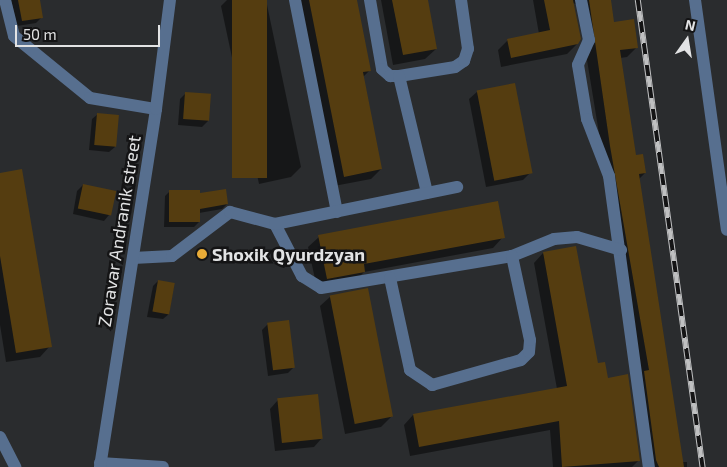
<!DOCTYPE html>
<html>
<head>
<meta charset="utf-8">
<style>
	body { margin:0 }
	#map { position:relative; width:727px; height:467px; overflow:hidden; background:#2a2c2e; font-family:"Exo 2",sans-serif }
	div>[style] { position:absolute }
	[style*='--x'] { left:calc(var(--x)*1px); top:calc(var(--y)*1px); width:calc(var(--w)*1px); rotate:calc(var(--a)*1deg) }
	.shadow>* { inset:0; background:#0007 }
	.building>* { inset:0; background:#553d10; transform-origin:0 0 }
	.minor>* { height:12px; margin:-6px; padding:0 6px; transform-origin:6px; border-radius:6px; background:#576f8f }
	.rail>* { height:5.5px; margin-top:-2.75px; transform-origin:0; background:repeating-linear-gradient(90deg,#141415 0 11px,#bfc0c1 0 22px); box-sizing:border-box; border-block:1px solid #bfc0c1 }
	.dots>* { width:14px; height:14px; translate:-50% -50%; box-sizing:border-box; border:2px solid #141415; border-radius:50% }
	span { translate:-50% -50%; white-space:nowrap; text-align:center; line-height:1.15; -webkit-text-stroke:5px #141415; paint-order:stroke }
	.street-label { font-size:18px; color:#e2e3e4 }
	.poi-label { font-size:18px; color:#e2e3e4; font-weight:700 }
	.left { translate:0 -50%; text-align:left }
	.north { position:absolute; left:662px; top:15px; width:50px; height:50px; -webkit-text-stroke:4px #141415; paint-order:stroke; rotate:13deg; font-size:14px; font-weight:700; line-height:20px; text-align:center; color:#e2e3e4 }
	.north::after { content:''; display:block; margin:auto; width:18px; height:22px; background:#e2e3e4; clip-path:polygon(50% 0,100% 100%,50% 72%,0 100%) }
	.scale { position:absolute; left:15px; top:25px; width:145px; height:22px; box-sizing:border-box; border:2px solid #e2e3e4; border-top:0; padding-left:6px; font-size:15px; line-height:18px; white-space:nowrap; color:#e2e3e4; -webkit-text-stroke:4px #141415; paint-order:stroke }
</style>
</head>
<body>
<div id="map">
	<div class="shadow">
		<i style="clip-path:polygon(11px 0,39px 0,42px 17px,36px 23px,17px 26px)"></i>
		<i style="clip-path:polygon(227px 0,266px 0,301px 167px,291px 177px,259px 184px,221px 6px)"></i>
		<i style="clip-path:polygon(297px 0,356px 0,370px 70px,363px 77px,381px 169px,371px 179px,334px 186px)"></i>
		<i style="clip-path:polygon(381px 0,426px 0,436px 49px,425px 59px,393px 65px)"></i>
		<i style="clip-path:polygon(533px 0,609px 0,613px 23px,637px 47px,627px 57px,620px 58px,635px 156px,645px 173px,639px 179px,682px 462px,687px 462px,687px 467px,646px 467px,639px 378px,578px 5px,573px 3px,577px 44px,567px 54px,501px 67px,498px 50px,508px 40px,539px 34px)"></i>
		<i style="clip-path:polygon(478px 91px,531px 172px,523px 180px,486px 187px,469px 99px)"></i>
		<i style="clip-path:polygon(185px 94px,209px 96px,208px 121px,202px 127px,178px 125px,180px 99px)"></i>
		<i style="clip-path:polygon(98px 114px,115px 147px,109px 152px,89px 150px,92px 119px)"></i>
		<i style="clip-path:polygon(0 174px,50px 346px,40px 357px,6px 362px,0 325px)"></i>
		<i style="clip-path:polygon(83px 185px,109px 215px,104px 221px,73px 214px,77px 191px)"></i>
		<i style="clip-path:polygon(170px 191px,199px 194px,227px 204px,222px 209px,199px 213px,199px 222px,194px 227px,164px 227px,165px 196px)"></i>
		<i style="clip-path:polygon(319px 237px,503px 237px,493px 248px,364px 272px,354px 282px,317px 288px,308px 247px)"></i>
		<i style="clip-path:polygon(543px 253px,597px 365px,607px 379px,639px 460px,632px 467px,553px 467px,550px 430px,410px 456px,404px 425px,413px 415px,557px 389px,534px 263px)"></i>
		<i style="clip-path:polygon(158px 281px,174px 284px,169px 314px,163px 319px,147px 317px,153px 286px)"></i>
		<i style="clip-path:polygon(331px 296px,392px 416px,381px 427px,345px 434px,320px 306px)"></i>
		<i style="clip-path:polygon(268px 324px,294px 367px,288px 373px,268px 376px,262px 330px)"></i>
		<i style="clip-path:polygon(278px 400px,322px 438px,314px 447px,275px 451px,270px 409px)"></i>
	</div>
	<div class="building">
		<i style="clip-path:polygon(18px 0,40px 0,43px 18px,22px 21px)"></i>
		<i style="left:232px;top:0;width:35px;height:178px"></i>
		<i style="clip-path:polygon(309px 0,357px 0,371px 71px,363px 72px,382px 169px,344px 177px)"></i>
		<i style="clip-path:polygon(392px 0,428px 0,437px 49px,403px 55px)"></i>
		<i style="clip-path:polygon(544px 0,573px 0,581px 39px,578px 44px,511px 58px,507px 39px,550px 30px)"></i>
		<i style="clip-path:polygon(589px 0,611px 0,614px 22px,634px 19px,638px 48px,620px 50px,636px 155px,643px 154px,646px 173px,639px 174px,684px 467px,659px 467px,656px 460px,644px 371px,649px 370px,610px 146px)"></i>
		<i style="left:515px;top:83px;width:92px;height:39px;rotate:79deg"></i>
		<i style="left:185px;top:92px;width:26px;height:27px;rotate:4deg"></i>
		<i style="left:97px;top:113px;width:22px;height:32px;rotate:5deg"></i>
		<i style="clip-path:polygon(22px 169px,52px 347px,16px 353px,0 256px,0 173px)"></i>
		<i style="left:83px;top:184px;width:34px;height:25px;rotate:12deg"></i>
		<i style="clip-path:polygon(226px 189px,228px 204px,200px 209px,200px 222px,169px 222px,169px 190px,200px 190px,200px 193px)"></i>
		<i style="clip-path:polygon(498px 201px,505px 238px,364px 264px,365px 272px,327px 279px,318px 235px)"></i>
		<i style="clip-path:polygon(576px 246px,598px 363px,605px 362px,608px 378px,628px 374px,640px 461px,562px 467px,559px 421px,419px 447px,413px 414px,567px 386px,543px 252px)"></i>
		<i style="left:158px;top:280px;width:17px;height:32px;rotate:10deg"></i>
		<i style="left:368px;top:288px;width:131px;height:39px;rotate:79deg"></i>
		<i style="left:289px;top:320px;width:48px;height:22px;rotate:83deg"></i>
		<i style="left:318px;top:394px;width:45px;height:41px;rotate:84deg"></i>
	</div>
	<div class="minor">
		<i style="--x:5;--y:0;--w:37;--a:76"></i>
		<i style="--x:14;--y:36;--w:98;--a:39.2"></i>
		<i style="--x:90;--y:98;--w:67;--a:9.5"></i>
		<i style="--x:295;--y:0;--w:216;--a:78.8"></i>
		<i style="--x:370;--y:0;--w:70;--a:80.1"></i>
		<i style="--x:382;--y:69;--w:11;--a:41"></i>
		<i style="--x:390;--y:76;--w:9;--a:0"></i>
		<i style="--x:399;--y:76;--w:57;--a:-9.1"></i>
		<i style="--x:455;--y:67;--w:11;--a:-34"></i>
		<i style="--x:464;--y:61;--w:13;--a:-72"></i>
		<i style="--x:468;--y:49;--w:49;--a:-98.1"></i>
		<i style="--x:581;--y:0;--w:41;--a:78.7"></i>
		<i style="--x:589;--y:40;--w:27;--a:114"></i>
		<i style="--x:578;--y:65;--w:55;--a:80.5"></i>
		<i style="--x:587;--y:119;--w:61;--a:68.9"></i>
		<i style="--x:609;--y:176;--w:294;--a:82.2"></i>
		<i style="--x:695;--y:0;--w:232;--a:82.1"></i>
		<i style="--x:399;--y:76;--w:120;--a:76.5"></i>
		<i style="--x:275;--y:224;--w:59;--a:62.6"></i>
		<i style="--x:302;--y:276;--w:22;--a:32"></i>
		<i style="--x:321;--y:288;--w:194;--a:-9.5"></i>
		<i style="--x:512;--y:256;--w:45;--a:-22"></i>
		<i style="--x:554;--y:239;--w:23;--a:-5"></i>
		<i style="--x:577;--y:237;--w:46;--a:16.5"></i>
		<i style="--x:133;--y:258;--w:39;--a:-3"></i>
		<i style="--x:172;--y:256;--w:73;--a:-37.2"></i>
		<i style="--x:230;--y:212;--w:47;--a:14.9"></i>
		<i style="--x:275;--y:224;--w:186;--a:-11.5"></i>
		<i style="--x:390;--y:278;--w:94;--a:77.7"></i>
		<i style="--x:410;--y:370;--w:27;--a:34"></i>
		<i style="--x:432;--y:385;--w:92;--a:-15.7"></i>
		<i style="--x:521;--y:360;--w:11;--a:-45"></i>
		<i style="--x:529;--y:352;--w:12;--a:-85"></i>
		<i style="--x:530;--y:340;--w:86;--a:-102.1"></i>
		<i style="--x:0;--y:437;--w:34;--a:63"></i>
		<i style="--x:100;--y:463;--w:63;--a:3.6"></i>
		<i style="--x:100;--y:467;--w:362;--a:-81.1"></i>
		<i style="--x:156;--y:109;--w:110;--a:-82.7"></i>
	</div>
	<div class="rail">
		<i style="--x:638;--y:0;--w:472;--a:82.1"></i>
	</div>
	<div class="dots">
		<i style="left:202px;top:254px;background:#e8ab37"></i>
	</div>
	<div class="street-label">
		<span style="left:119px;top:231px;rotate:-81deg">Zoravar Andranik street</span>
	</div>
	<div class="poi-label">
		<span class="left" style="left:212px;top:254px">Shoxik Qyurdzyan</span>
	</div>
	<div class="north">N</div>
	<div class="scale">50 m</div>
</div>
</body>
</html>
